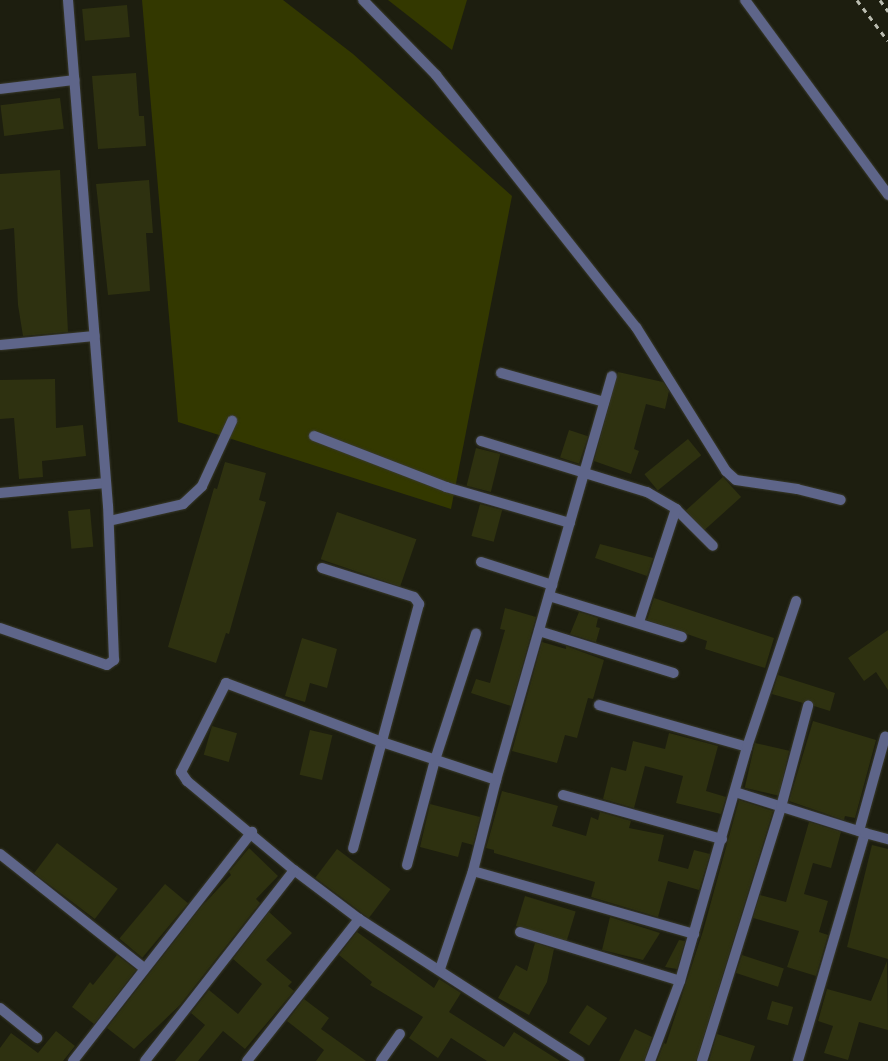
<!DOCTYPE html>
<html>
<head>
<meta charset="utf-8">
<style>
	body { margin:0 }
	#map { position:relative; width:888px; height:1061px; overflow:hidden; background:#1d1e0f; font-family:Barlow,sans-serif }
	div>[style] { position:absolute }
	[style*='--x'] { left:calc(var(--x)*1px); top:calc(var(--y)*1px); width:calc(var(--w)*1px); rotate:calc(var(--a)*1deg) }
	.green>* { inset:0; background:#333800 }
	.building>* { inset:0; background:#2e3110; transform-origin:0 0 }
	.roads { filter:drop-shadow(0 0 1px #38392b) drop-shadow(0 0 1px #38392b) }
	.minor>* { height:10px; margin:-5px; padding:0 5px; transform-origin:5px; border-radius:5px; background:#5e6589 }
	.rail>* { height:3px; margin-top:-1.5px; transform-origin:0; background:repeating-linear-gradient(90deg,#babcb0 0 5px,transparent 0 10px) }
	span { translate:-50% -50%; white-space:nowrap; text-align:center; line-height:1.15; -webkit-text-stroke:3px #1d1e0f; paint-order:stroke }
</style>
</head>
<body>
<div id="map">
	<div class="green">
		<i style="clip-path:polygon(142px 0,283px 0,353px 54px,512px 196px,451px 509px,178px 422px)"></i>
		<i style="clip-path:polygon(388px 0,467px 0,452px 50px)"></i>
	</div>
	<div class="building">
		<i style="left:127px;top:5px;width:32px;height:45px;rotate:85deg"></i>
		<i style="clip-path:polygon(136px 73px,139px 116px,144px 116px,146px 146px,98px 149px,92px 76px)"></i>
		<i style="left:60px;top:98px;width:31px;height:60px;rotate:83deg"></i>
		<i style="clip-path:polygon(60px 170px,68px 332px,23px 336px,18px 305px,14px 228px,0 230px,0 174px)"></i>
		<i style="clip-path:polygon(149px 180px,153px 233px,146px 233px,150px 291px,108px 295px,96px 184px)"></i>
		<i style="clip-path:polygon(618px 372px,663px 382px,669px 391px,665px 409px,646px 404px,634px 449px,639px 451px,631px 474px,594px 461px)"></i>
		<i style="clip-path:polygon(55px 379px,56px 428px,83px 425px,86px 456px,42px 461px,43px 477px,19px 479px,14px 418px,0 419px,0 380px)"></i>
		<i style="left:569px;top:430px;width:20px;height:29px;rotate:18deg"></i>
		<i style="left:688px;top:439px;width:21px;height:56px;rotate:51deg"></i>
		<i style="left:476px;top:448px;width:25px;height:39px;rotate:14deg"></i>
		<i style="clip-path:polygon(225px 462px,266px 473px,259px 500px,266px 502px,229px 634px,226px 633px,216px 663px,168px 647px,214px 488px,217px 489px)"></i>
		<i style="left:723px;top:477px;width:27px;height:50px;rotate:48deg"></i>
		<i style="left:480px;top:504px;width:23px;height:33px;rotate:15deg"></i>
		<i style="left:90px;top:509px;width:38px;height:22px;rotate:85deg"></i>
		<i style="left:337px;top:512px;width:84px;height:50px;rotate:19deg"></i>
		<i style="clip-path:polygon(600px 544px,653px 558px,647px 576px,595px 558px)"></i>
		<i style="clip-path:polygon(654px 598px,774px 638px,765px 668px,705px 649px,707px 641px,647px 620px)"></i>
		<i style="clip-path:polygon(505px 608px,536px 617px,511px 706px,471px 693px,476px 679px,490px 683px,505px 630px,500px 629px)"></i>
		<i style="clip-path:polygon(579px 612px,598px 618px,596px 627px,600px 628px,596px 642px,570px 634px)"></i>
		<i style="clip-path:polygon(888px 630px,888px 690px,876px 672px,864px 681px,848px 658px)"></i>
		<i style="clip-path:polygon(302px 638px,337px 649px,327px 688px,310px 683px,305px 702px,285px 696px)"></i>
		<i style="clip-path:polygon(542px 642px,566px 649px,566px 646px,604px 660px,593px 699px,588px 698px,577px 738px,565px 735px,557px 763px,512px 751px)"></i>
		<i style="clip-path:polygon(778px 675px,835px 693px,830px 711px,814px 706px,810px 700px,803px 703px,772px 694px)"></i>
		<i style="clip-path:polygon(813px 721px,876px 740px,855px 818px,845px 816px,844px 820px,789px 801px)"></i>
		<i style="left:212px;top:726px;width:26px;height:30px;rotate:16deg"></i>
		<i style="left:310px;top:730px;width:23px;height:46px;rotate:13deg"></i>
		<i style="clip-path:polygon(669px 733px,718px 746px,706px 791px,726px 797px,721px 814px,676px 803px,683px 776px,645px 766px,634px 808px,603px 799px,611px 767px,626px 771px,633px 741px,665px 749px)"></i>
		<i style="left:755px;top:743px;width:35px;height:46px;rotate:13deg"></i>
		<i style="clip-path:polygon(502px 791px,558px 806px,552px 826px,586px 836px,591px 817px,598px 820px,600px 812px,631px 821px,629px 828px,664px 835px,658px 861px,688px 869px,694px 850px,710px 854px,699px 890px,668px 881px,658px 917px,591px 897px,595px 882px,494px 853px,494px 850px,486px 848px)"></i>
		<i style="clip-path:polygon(739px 800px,773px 811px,696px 1061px,657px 1061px,664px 1043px,666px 1044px,703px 931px)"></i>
		<i style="clip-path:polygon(430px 804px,480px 817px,473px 845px,462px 842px,458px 857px,420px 847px)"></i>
		<i style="clip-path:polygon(809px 822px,841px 832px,831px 868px,813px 863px,804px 894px,828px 901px,819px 932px,828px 935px,816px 976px,787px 967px,799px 931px,753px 918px,760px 895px,786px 902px)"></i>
		<i style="left:57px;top:843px;width:76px;height:38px;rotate:37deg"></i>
		<i style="clip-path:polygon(872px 845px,888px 849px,888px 959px,847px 947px)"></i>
		<i style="clip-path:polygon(249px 848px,278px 876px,256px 899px,260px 903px,180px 1005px,134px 1049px,107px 1028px,202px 906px,231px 875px,229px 872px)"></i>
		<i style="left:337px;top:849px;width:67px;height:36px;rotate:37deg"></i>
		<i style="left:165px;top:884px;width:30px;height:71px;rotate:40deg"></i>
		<i style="left:525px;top:896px;width:53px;height:31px;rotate:17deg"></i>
		<i style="clip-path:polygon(269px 912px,292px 933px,266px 960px,292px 982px,288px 986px,294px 991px,245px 1049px,223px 1031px,198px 1061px,175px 1061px,205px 1025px,191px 1013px,209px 990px,238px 1014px,262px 984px,233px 959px)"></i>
		<i style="clip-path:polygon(610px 917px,660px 933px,643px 960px,602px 950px)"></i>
		<i style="clip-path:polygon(357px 932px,434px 988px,439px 979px,461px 993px,449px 1012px,504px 1047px,514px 1032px,560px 1061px,487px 1061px,451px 1038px,438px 1058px,409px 1038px,423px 1017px,370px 985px,372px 982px,339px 955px)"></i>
		<i style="clip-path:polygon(679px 940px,685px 941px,677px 969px,665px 967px)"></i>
		<i style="clip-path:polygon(535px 943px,554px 949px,547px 982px,529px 1015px,498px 998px,516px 965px,527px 971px)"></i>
		<i style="clip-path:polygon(117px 955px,136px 970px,94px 1024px,72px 1007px,90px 982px,93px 985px)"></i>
		<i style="left:742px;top:955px;width:44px;height:19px;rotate:18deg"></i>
		<i style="clip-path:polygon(887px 961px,888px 1030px,859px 1022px,848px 1060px,824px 1053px,833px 1026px,818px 1021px,827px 989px,871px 1001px)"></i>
		<i style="clip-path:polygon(304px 999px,329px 1018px,321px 1029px,366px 1061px,316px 1061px,324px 1050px,287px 1021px)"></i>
		<i style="left:772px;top:1001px;width:22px;height:19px;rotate:16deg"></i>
		<i style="left:587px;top:1005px;width:24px;height:33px;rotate:33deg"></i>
		<i style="clip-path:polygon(635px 1029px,652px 1037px,644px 1061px,619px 1061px)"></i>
		<i style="clip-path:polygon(56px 1031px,75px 1046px,63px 1061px,0 1061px,0 1048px,11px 1033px,38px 1053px)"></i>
		<i style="clip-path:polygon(717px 1034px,755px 1046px,750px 1061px,709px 1061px)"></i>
	</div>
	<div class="roads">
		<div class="minor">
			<i style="--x:363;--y:0;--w:105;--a:45.8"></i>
			<i style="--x:436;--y:75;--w:322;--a:51.6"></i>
			<i style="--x:636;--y:327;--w:170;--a:58"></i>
			<i style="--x:726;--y:471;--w:13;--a:42"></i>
			<i style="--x:736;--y:480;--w:62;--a:8.4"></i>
			<i style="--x:797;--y:489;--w:45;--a:14"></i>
			<i style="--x:745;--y:0;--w:242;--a:53.7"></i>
			<i style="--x:0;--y:89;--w:75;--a:-6.9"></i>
			<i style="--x:0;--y:345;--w:95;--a:-5.4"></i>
			<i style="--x:501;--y:373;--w:107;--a:15.7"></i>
			<i style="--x:314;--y:436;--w:142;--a:21.1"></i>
			<i style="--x:446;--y:487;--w:129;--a:16.2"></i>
			<i style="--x:481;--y:441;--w:174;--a:17.1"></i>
			<i style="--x:647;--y:492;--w:34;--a:30"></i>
			<i style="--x:676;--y:509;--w:52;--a:45"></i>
			<i style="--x:0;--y:493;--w:106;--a:-5.4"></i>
			<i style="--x:109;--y:521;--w:76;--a:-12.9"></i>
			<i style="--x:183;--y:504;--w:26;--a:-43"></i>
			<i style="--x:202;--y:486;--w:72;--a:-65.2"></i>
			<i style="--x:481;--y:562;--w:75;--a:17.9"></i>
			<i style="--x:322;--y:568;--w:96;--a:17.5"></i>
			<i style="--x:414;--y:597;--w:9;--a:54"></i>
			<i style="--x:419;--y:604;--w:253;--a:105.1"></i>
			<i style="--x:549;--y:596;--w:139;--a:17.1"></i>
			<i style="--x:639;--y:622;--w:119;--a:-71.9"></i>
			<i style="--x:0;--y:628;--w:113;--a:19.1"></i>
			<i style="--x:107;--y:665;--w:9;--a:-36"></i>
			<i style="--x:114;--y:660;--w:154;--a:-92.2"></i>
			<i style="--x:108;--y:506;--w:508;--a:-94.52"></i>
			<i style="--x:539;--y:631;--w:141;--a:17.3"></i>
			<i style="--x:599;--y:705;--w:154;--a:15.8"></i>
			<i style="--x:496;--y:780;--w:120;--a:-161.6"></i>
			<i style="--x:382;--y:742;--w:167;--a:-159.3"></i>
			<i style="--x:226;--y:683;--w:100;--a:116.8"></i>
			<i style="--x:181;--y:772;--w:11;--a:56"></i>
			<i style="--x:187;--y:781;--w:139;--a:39.8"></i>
			<i style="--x:294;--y:870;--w:81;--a:37"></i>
			<i style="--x:359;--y:919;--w:262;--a:32.8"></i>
			<i style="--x:735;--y:792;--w:136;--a:17.5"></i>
			<i style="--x:865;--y:833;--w:238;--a:106.4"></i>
			<i style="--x:563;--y:795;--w:165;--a:15.5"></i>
			<i style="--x:859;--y:831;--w:98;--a:-74.5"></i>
			<i style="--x:865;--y:833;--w:24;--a:15"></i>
			<i style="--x:0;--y:854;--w:184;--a:38.4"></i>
			<i style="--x:407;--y:865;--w:109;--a:-75.1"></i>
			<i style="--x:435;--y:760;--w:133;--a:-72"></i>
			<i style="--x:473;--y:871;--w:230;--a:15.9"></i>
			<i style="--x:520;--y:932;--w:167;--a:17"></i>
			<i style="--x:440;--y:969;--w:103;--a:-71.4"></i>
			<i style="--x:473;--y:871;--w:94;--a:-75.8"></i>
			<i style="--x:496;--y:780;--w:420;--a:-74"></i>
			<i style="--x:0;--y:1008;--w:48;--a:39"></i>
			<i style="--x:73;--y:1061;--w:291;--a:-52"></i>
			<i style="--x:145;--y:1061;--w:242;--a:-52"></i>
			<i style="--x:247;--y:1061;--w:181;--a:-51.7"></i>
			<i style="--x:381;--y:1061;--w:33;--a:-55"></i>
			<i style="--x:650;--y:1061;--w:85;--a:-69.4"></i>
			<i style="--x:680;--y:981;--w:243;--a:-74"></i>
			<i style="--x:747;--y:747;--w:154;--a:-71.4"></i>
			<i style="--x:702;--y:1061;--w:266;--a:-72.7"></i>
			<i style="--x:781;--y:807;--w:105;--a:-75"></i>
		</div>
	</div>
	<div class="rail">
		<i style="--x:857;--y:0;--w:51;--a:52.9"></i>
		<i style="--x:880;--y:0;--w:14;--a:54"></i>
	</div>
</div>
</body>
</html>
